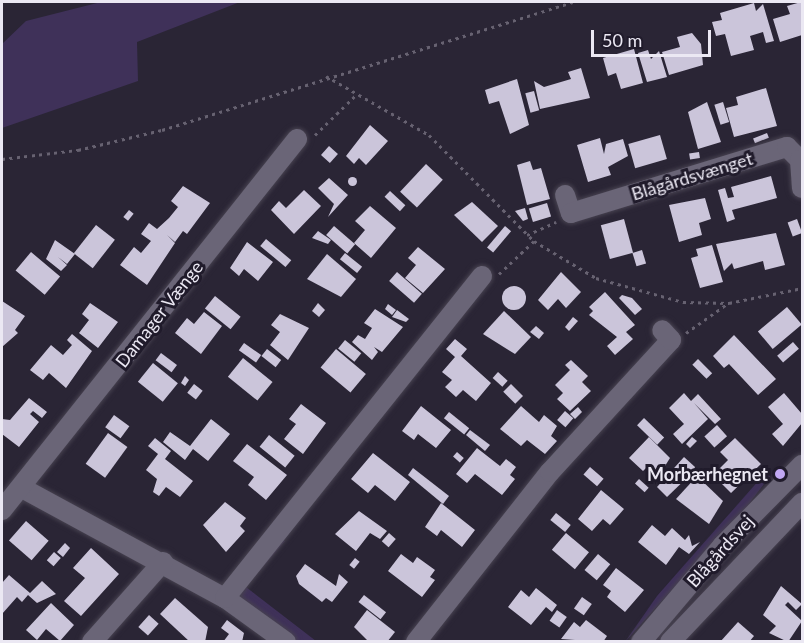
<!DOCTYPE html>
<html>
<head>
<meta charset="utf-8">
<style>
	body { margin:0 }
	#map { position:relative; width:804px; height:643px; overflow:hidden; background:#2a2535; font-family:Lato,sans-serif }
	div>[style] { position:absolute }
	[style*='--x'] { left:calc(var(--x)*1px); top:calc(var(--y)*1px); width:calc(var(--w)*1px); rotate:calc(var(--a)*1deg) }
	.green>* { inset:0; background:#3f3159 }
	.building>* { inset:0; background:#cbc5da; transform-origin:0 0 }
	.round { border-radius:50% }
	.path>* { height:3px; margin-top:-1.5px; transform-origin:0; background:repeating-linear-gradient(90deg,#676271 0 3px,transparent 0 7.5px) }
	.roads { filter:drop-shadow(0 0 2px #474250) drop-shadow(0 0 2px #474250) }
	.minor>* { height:20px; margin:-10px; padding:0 10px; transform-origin:10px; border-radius:10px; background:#6a6577 }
	.dots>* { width:16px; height:16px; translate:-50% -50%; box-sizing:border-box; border:3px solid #201b2b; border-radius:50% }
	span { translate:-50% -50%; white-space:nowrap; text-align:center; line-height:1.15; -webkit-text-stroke:6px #201b2b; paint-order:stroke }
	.street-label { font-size:18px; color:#ebe8f3 }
	.poi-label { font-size:18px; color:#ebe8f3; font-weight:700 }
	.right { translate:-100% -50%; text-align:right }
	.frame { position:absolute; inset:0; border:3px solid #ebe8f3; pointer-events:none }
	.scale { position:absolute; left:591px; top:30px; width:120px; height:27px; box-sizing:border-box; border:3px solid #ebe8f3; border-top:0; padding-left:8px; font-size:18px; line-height:21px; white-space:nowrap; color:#ebe8f3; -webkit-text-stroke:4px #201b2b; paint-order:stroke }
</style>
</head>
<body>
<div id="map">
	<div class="green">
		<i style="clip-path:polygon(101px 2px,240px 2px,137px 42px,138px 81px,2px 128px,2px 44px,26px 21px)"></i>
		<i style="clip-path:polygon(767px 471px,770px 476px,748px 505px,625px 642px,657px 596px)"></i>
		<i style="clip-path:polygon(278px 538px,285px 541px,246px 587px,316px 641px,297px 641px,240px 597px,240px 588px)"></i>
	</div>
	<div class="building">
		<i style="clip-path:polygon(801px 2px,802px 35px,780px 42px,773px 19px,790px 14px,787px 6px)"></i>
		<i style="clip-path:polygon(754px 3px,756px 11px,763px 4px,774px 41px,766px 43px,763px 32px,750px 36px,754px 50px,731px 56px,725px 34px,716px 36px,712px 22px,722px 20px,720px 13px)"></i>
		<i style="clip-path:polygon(692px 33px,701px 44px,703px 65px,669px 75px,662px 52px,680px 47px,677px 37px)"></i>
		<i style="clip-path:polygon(634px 49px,643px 83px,621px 89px,616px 73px,608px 76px,603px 58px)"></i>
		<i style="clip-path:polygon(648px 50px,651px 59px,659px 51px,667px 77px,647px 82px,638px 53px)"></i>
		<i style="clip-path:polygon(581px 68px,590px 98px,540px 109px,534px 81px,544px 87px,571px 79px,568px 72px)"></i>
		<i style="clip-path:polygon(517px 79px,529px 125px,510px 134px,499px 101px,489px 104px,485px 90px)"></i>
		<i style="clip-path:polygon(766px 88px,777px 126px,734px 137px,726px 108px,738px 105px,736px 97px)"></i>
		<i style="left:534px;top:91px;width:20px;height:9px;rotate:75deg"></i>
		<i style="clip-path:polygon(707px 102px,721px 142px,698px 149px,688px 112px)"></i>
		<i style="left:723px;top:102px;width:21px;height:9px;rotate:73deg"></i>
		<i style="clip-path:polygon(370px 125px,388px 141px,366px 165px,359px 158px,354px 164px,346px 156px)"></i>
		<i style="left:767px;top:133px;width:5px;height:15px;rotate:68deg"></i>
		<i style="left:660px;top:135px;width:25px;height:33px;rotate:74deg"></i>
		<i style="clip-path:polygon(600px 138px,604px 154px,606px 144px,623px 139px,628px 156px,608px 167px,611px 175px,588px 182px,577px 145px)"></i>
		<i style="left:329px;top:146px;width:12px;height:12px;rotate:42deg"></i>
		<i style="left:699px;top:152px;width:6px;height:10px;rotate:81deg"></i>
		<i style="clip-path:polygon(530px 161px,533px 170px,541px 168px,550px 199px,527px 205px,517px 165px)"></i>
		<i style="left:426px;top:164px;width:23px;height:38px;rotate:43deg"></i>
		<i style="clip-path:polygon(771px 176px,777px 198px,732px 210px,735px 219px,727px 222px,718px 190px,725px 188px,728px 198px,734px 197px,731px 187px)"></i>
		<i class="round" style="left:347.5px;top:176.5px;width:9px;height:9px"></i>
		<i style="clip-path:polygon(329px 178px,348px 195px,328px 217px,334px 204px,318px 188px)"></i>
		<i style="clip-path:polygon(183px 186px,210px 203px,187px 234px,183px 231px,175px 242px,167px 235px,175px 243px,147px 285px,120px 265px,134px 247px,141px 253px,151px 241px,141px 234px,149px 223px,157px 229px,169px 218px,178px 207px,171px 201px)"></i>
		<i style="clip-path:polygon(304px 190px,321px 206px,294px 234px,271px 210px,279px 201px,286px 208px)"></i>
		<i style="left:390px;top:191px;width:21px;height:8px;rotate:43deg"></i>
		<i style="clip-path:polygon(705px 198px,711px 219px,699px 223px,702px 235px,679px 242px,669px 205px)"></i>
		<i style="clip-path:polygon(472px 202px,498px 226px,482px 242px,454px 215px)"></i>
		<i style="left:547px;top:203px;width:14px;height:19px;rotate:73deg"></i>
		<i style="clip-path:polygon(370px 206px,396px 228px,371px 258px,354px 243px,365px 230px,355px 221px)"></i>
		<i style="clip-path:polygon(525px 208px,528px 219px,523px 221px,515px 211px)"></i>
		<i style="left:129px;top:210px;width:6px;height:9px;rotate:39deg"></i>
		<i style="left:624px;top:219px;width:35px;height:24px;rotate:75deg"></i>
		<i style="left:797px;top:219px;width:15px;height:10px;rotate:70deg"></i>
		<i style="left:96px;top:225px;width:24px;height:36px;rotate:38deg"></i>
		<i style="left:334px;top:226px;width:28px;height:12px;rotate:41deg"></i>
		<i style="left:505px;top:226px;width:8px;height:28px;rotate:40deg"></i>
		<i style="clip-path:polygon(318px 231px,331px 240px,328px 244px,312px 238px)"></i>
		<i style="clip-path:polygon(776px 233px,785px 265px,765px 270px,763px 261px,734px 269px,732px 263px,724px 271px,716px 244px)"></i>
		<i style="left:266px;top:239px;width:33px;height:9px;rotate:40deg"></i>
		<i style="clip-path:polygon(55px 240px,75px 254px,67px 264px,58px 257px,67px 265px,61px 271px,46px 259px)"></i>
		<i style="clip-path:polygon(247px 242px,273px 262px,258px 281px,244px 269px,239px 276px,230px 268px)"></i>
		<i style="clip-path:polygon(712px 245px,723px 282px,700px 288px,691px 258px,698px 256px,696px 249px)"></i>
		<i style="clip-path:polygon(418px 247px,445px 269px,423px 293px,405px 278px,416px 265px,408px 258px)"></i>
		<i style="left:642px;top:250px;width:14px;height:10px;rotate:73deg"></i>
		<i style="left:31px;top:252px;width:38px;height:24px;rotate:40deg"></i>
		<i style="left:345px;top:253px;width:22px;height:8px;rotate:39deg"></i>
		<i style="clip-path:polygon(327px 254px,356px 279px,341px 297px,307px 279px)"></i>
		<i style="left:397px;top:272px;width:33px;height:12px;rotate:41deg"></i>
		<i style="clip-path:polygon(561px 272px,581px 292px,566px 308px,558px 299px,548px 310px,538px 300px)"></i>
		<i class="round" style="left:502px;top:286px;width:24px;height:24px"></i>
		<i style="clip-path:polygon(605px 292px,635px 325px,626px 332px,633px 339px,615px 355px,607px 346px,617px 337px,589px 315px,593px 311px,589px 307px)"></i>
		<i style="clip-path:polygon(622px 295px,632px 298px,642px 309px,635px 315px,619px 298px)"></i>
		<i style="left:215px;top:296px;width:33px;height:16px;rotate:39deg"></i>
		<i style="clip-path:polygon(2px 301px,25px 316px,15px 330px,18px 333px,2px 347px)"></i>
		<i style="clip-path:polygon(90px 303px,118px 322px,98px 348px,79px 333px,89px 320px,82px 314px)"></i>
		<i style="clip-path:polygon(318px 303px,325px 310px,319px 317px,312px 311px)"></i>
		<i style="clip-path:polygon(388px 304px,396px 310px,392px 315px,385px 309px)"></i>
		<i style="left:787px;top:307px;width:23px;height:38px;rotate:50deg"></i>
		<i style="clip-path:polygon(375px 309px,403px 327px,382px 352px,374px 347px,378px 352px,372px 360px,352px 342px,358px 335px,365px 339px,372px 328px,364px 323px)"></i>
		<i style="clip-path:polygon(397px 310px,409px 319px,406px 322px,392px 317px)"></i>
		<i style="clip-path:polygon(504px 311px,531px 337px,515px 354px,483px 334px)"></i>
		<i style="clip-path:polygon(204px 312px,222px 326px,201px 354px,175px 333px,187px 318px,194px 324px)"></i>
		<i style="clip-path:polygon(280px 314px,309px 328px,288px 360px,270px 345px,280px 332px,271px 325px)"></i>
		<i style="clip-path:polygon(573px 317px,578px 321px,569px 331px,565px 327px)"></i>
		<i style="clip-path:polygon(536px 326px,544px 333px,539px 339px,530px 332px)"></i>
		<i style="clip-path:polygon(72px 334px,92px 351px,66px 388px,49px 373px,43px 380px,30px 370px,51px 345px,63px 355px,72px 345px,67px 340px)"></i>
		<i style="clip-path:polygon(734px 335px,776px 379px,758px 395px,729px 364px,724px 368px,713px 356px)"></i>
		<i style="clip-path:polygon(455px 339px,467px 349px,461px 356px,491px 383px,476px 401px,463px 390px,456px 397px,445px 387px,452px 380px,442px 372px,455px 357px,446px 349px)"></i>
		<i style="left:345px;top:340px;width:21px;height:11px;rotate:39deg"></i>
		<i style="left:793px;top:342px;width:9px;height:21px;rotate:49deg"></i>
		<i style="left:244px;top:343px;width:21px;height:9px;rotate:35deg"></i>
		<i style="left:267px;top:349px;width:18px;height:9px;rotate:38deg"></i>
		<i style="left:336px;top:349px;width:39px;height:24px;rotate:40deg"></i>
		<i style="left:161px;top:353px;width:20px;height:9px;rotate:37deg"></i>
		<i style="left:243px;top:358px;width:38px;height:24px;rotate:39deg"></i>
		<i style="left:698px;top:359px;width:20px;height:8px;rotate:45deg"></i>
		<i style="clip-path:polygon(571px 360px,588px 376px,582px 382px,591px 391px,570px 411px,557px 399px,563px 393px,555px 385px,570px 370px,565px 365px)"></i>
		<i style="left:153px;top:363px;width:32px;height:24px;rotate:39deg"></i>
		<i style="left:498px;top:372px;width:13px;height:8px;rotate:42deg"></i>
		<i style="clip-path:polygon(185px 376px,189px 380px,185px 386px,181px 383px)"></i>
		<i style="left:194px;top:384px;width:11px;height:11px;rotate:38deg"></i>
		<i style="left:511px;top:384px;width:17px;height:11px;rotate:45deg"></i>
		<i style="clip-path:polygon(684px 393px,691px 401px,698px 394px,721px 419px,715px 424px,694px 403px,708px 419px,682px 444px,673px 434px,684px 424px,669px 408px)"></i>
		<i style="clip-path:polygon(784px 393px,802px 414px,802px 423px,783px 446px,772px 434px,783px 424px,768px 407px)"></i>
		<i style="clip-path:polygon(29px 398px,47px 412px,42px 418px,33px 411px,30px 414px,39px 422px,19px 447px,2px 434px,2px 419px,10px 420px)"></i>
		<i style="clip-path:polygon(301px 404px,326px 423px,303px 454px,284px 439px,296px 424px,289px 419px)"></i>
		<i style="clip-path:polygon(421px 406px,451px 430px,436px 448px,418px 434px,414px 440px,402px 431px)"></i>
		<i style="clip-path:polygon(521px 406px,539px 422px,544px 415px,557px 426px,551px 436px,557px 441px,545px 454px,527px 440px,521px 446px,500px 429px)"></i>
		<i style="clip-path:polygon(578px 407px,582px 412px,575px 419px,570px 414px)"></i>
		<i style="left:565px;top:411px;width:11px;height:12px;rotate:41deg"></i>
		<i style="left:449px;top:412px;width:26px;height:8px;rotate:39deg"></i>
		<i style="left:114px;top:415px;width:19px;height:15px;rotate:36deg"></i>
		<i style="left:644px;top:418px;width:28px;height:10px;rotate:44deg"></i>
		<i style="clip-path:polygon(211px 419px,230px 434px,208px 461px,193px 449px,185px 460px,163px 442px,170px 432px,190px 446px)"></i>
		<i style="left:717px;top:425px;width:15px;height:17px;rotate:48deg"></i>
		<i style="clip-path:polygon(470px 430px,490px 445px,485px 451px,466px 435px)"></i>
		<i style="left:108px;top:433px;width:24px;height:38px;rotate:36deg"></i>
		<i style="left:269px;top:435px;width:33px;height:15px;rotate:39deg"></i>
		<i style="clip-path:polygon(649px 437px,670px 458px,660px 474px,648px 466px,643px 471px,629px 458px)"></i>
		<i style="clip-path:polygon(692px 437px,697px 441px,690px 448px,686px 444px)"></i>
		<i style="clip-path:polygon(155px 438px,171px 451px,165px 459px,193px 481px,180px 497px,166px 487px,159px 496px,153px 492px,157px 479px,146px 470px,158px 454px,148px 446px)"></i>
		<i style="clip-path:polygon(735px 438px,761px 464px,731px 493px,713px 475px,728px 460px,720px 452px)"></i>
		<i style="clip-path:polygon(247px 444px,287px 475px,266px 500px,248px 485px,254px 477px,233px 461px)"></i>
		<i style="clip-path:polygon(477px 448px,500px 466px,506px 459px,516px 467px,510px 475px,515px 479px,502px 495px,475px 474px,467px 483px,456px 474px)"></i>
		<i style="left:457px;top:452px;width:9px;height:6px;rotate:41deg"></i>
		<i style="clip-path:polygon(373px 453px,410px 482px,395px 501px,375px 485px,368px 493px,351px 479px)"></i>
		<i style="clip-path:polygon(684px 457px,695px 467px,693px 472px,667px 497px,657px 487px)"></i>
		<i style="left:590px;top:467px;width:18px;height:10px;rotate:41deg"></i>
		<i style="clip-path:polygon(413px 468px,449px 496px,443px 504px,408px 475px)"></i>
		<i style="clip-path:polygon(697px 476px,723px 501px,709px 524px,676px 499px)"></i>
		<i style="left:639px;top:479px;width:13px;height:6px;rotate:42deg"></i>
		<i style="clip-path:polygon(601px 490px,624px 509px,610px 525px,603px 519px,592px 531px,578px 519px)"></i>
		<i style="clip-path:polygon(225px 502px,246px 518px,240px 526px,245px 531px,226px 552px,203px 525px)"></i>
		<i style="clip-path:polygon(441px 503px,475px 530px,462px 547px,441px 530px,437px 536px,425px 527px)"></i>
		<i style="clip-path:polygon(359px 511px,387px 531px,380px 539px,370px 533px,356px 551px,335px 534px)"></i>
		<i style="left:556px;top:513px;width:19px;height:9px;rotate:39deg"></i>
		<i style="left:26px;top:521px;width:30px;height:26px;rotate:41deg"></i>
		<i style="clip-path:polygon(652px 525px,665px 536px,672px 528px,685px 540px,689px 535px,692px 546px,700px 542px,689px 554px,679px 547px,666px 565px,638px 542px)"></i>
		<i style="left:389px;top:533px;width:9px;height:11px;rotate:41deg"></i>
		<i style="left:566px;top:533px;width:30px;height:22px;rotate:40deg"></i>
		<i style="clip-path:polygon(65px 543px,70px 548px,63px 557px,57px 552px)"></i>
		<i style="clip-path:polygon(91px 548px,119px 574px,81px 616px,64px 601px,85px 578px,73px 568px)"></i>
		<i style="left:54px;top:552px;width:9px;height:11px;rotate:41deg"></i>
		<i style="clip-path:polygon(401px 554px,413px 563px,417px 557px,435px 570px,430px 577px,435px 580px,422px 597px,388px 571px)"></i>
		<i style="left:598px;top:554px;width:16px;height:21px;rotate:40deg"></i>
		<i style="left:355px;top:558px;width:6px;height:9px;rotate:39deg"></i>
		<i style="clip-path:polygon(305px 564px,336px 586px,339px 574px,348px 582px,332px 602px,326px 598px,322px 602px,299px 584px,296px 576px)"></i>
		<i style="clip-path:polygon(616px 568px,644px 590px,625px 612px,607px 597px,611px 591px,603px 585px)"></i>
		<i style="clip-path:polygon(9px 575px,30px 593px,42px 581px,56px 594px,37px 603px,28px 595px,22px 602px,17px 597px,2px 614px,2px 583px)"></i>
		<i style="clip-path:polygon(781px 586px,802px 604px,796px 610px,788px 602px,785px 605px,802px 621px,788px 642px,769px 633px,776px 626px,763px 615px)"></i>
		<i style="clip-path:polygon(536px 588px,557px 605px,552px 612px,546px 607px,531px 625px,508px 607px,521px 590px,529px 597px)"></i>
		<i style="left:364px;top:595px;width:28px;height:9px;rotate:38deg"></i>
		<i style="left:582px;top:597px;width:12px;height:14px;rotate:35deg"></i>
		<i style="clip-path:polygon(175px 598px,208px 627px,205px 642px,190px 642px,160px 614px)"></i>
		<i style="clip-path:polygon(51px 603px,74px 625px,60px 641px,46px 629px,37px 640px,26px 630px)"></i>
		<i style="clip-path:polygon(367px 610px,395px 632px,387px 642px,369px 642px,354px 627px)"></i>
		<i style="left:557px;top:610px;width:12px;height:13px;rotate:35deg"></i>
		<i style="left:149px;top:615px;width:13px;height:16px;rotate:42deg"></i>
		<i style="clip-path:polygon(227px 620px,244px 633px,242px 642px,223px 642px,229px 634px,221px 628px)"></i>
		<i style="clip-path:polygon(586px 620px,607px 636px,603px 642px,561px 639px,574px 622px,580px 627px)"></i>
		<i style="clip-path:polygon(738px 622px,754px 636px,749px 642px,720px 642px)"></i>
	</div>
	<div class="path">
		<i style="--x:326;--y:76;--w:119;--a:29.8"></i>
		<i style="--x:429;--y:135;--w:149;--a:45.3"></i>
		<i style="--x:534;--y:241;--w:72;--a:30.8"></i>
		<i style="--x:596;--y:278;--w:90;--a:15.4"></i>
		<i style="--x:683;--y:302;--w:46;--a:1.2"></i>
		<i style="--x:729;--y:303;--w:75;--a:-11.6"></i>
		<i style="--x:315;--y:135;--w:59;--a:-44.3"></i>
		<i style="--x:2;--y:159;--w:77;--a:-6.8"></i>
		<i style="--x:78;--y:150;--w:86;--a:-13.4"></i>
		<i style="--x:162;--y:130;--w:430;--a:-17.3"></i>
		<i style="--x:527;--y:235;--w:32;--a:-24"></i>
		<i style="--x:499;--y:274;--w:48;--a:-43.3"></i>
		<i style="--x:686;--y:333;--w:50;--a:-35.3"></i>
	</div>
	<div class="roads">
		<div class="minor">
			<i style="--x:565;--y:195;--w:19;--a:72"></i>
			<i style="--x:571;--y:213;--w:226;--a:-17"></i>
			<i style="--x:787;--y:147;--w:18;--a:45"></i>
			<i style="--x:800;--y:160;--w:28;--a:86"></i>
			<i style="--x:22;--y:488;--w:231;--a:28.5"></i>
			<i style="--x:225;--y:598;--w:75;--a:35.8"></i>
			<i style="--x:2;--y:510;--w:474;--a:-51.5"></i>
			<i style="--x:225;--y:598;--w:412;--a:-51.4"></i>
			<i style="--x:92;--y:642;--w:107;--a:-48.4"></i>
			<i style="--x:416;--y:642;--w:216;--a:-51.8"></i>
			<i style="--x:550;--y:472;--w:179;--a:-47.5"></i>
			<i style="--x:671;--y:340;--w:13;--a:-132"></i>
			<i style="--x:641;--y:642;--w:126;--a:-49.8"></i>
			<i style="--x:722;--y:546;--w:114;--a:-45.4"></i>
			<i style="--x:670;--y:642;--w:192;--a:-46.5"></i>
		</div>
	</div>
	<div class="dots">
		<i style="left:780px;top:474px;background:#c1a8f3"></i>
	</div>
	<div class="street-label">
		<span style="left:692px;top:176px;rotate:-17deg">Blågårdsvænget</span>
		<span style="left:159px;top:314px;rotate:-52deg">Damager Vænge</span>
		<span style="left:720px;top:551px;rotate:-48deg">Blågårdsvej</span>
	</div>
	<div class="poi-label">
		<span class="right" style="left:768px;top:474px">Morbærhegnet</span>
	</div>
	<div class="frame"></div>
	<div class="scale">50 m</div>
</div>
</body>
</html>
